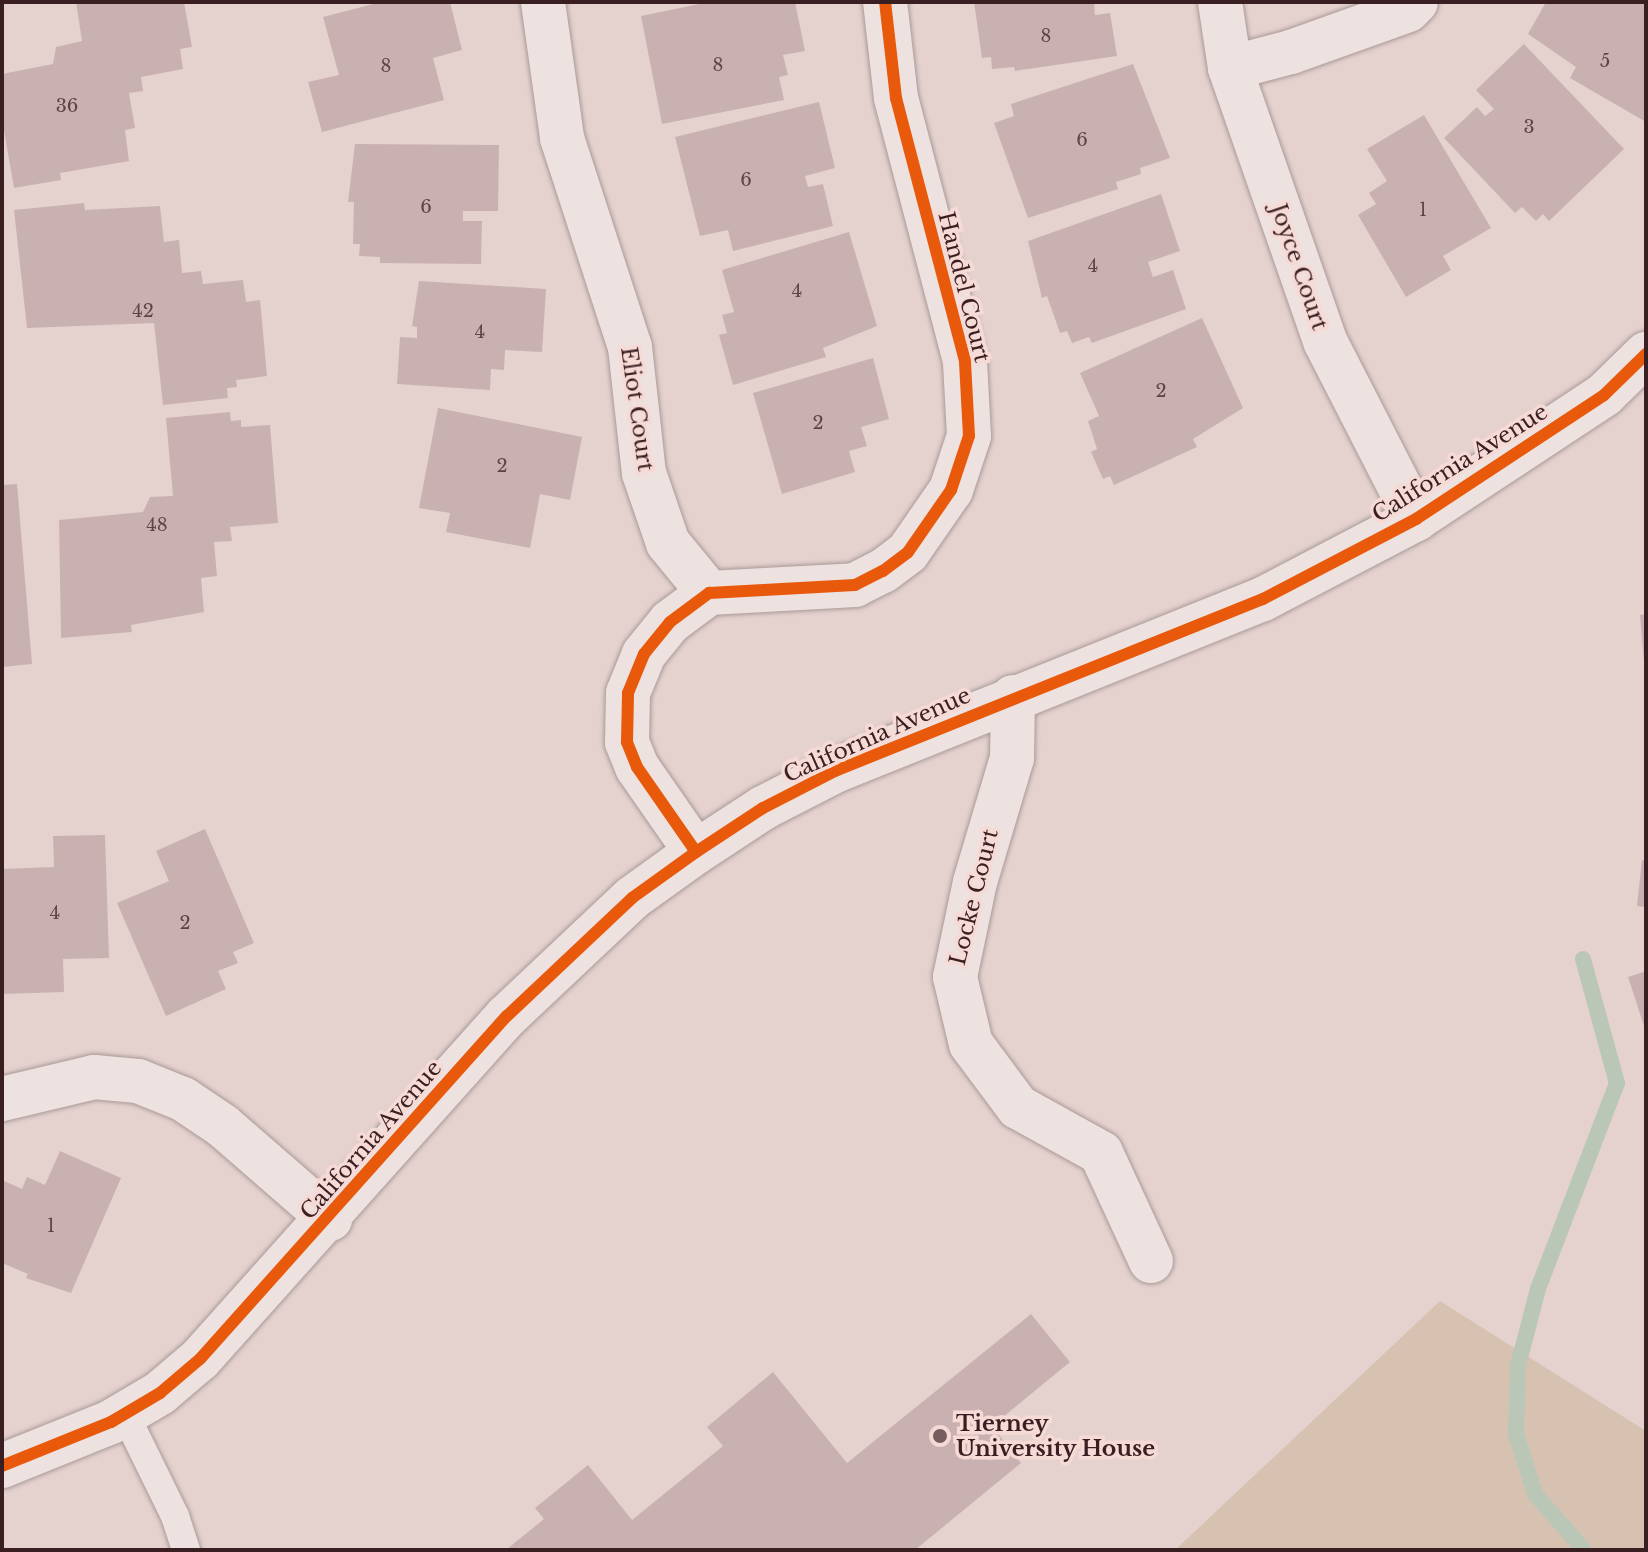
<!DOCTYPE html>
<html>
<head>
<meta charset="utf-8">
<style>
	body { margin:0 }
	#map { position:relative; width:1648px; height:1552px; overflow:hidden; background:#e5d2cf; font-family:"Libre Baskerville",serif }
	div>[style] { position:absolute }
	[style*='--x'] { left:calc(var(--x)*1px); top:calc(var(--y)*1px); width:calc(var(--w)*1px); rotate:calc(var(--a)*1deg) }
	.green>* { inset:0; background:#d7c2b2 }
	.stream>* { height:16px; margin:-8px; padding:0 8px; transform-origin:8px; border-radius:8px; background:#bac7b6 }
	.building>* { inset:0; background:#c9b1b2 }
	.roads { filter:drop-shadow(0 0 2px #aa9998) drop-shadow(0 0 2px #aa9998) }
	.lane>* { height:28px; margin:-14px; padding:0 14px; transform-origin:14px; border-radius:14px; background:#eee2e0 }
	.street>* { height:44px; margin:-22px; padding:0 22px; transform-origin:22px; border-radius:22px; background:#eee2e0 }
	.secondary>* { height:44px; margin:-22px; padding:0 22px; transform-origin:22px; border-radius:22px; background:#eee2e0 }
	.cycleway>* { height:12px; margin:-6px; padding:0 6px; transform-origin:6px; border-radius:6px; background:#e8590c }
	.dots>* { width:22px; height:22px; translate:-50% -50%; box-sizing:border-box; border:4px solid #f5dad6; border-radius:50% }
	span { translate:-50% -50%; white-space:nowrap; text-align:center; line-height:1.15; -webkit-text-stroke:7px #f5dad6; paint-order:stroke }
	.number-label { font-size:18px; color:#5e4446 }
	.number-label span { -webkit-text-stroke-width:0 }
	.street-label { font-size:22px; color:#3a1f22 }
	.poi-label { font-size:22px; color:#3a1f22; font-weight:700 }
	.left { translate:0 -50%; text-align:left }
	.frame { position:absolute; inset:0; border:4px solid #3a1f22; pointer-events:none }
</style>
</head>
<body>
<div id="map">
	<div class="green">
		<i style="clip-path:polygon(1440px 1301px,1646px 1431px,1646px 1550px,1175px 1550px)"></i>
	</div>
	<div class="stream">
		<i style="--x:1583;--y:959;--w:129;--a:74.7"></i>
		<i style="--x:1617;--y:1083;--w:221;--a:111"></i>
		<i style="--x:1538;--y:1289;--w:79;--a:104.7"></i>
		<i style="--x:1518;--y:1365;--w:69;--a:91.7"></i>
		<i style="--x:1516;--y:1434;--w:63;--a:72.4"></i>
		<i style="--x:1535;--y:1494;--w:74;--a:48.8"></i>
	</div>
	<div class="building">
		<i style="clip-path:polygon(76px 2px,184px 2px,192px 47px,180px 49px,183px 69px,141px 77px,143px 91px,129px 93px,135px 128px,125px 130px,129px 161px,60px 173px,61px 180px,14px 188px,2px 119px,2px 74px,53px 64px,56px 47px,82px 41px)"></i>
		<i style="clip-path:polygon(381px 2px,450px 2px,462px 50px,433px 58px,444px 100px,322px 132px,308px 82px,339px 75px,323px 17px)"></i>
		<i style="clip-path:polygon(709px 2px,795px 2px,805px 51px,783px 55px,788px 75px,779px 77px,784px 100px,662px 124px,641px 16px)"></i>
		<i style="clip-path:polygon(974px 2px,1094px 2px,1095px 15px,1110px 13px,1117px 56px,1015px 71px,1014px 67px,992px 69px,991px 57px,982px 58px)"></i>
		<i style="clip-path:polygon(1546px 2px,1646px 2px,1646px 122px,1570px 78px,1576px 67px,1528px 34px)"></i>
		<i style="clip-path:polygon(1524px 44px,1624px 149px,1549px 221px,1543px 214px,1536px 221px,1522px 207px,1515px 213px,1444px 138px,1477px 107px,1485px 116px,1494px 109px,1476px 90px)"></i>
		<i style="clip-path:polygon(1133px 64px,1170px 158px,1140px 168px,1141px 174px,1116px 182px,1118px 189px,1028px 218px,994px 123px,1014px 116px,1011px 104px)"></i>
		<i style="clip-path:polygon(819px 102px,835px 168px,805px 176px,808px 187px,823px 184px,833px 226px,733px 251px,728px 230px,700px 236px,675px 137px)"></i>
		<i style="clip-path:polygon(1424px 115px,1491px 228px,1443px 256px,1451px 270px,1406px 297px,1358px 215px,1376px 204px,1369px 193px,1387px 181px,1367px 149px)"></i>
		<i style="clip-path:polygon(355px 144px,499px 145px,498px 211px,463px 211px,463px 221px,482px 221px,481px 264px,380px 263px,380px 257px,359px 256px,360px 244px,353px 244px,354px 202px,348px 202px)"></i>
		<i style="clip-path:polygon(1161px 194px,1180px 251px,1148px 262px,1153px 277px,1173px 270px,1186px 309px,1092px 343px,1089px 337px,1072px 343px,1067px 331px,1060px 333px,1047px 296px,1042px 298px,1028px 241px)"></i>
		<i style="clip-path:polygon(84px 203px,85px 210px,160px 206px,164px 242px,179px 240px,182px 273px,201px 271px,203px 284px,243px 280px,246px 302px,260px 300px,267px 376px,236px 380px,237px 387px,227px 388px,228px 398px,163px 405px,154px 323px,27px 328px,14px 210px)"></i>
		<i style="clip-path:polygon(849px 232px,877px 326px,823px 348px,826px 357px,733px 385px,719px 335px,727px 333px,722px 315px,734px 312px,722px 270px)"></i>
		<i style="clip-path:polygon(419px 281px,546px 289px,542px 352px,505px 350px,504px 370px,491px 369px,490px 390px,397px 384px,400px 337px,417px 338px,417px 327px,412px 326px)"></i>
		<i style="clip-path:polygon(1202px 318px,1243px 408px,1193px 439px,1197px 447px,1114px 485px,1110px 476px,1103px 479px,1091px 452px,1097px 449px,1088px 421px,1099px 416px,1080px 373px)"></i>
		<i style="clip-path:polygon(873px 358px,889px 419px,861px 427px,867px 446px,849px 451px,855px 472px,782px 494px,753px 393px)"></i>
		<i style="clip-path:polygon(438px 408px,582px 437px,570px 500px,540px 494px,530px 548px,446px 532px,450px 513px,419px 508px)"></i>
		<i style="clip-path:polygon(230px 412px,231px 421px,241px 420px,241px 427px,270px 425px,278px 523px,230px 527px,232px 541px,214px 542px,217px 576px,201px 578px,204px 612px,131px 625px,132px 632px,61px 638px,59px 520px,143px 512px,150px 497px,173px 496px,166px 418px)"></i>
		<i style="clip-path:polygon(17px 484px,32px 664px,2px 667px,2px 485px)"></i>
		<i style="clip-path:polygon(1646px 614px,1646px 662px,1644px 662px,1640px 615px)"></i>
		<i style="clip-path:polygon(205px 829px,254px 943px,233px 952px,238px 963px,218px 971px,226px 989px,166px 1016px,117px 903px,169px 881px,156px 851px)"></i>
		<i style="clip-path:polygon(105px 835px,109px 958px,63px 959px,64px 992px,2px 994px,2px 869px,54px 867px,53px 836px)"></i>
		<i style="clip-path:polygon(1642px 860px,1646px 861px,1646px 907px,1637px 906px)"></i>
		<i style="clip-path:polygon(1646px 971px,1646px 1029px,1645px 1029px,1628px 977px)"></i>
		<i style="clip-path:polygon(60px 1151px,121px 1178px,71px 1293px,26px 1278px,28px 1274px,2px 1263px,2px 1180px,22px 1189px,27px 1177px,45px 1185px)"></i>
		<i style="clip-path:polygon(1031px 1314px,1070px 1362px,992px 1426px,1021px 1463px,915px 1550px,506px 1550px,544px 1519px,535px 1508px,588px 1465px,632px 1520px,723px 1446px,707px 1427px,773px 1372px,847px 1463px)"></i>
	</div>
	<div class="roads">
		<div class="lane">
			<i style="--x:125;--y:1414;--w:114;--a:63.9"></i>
			<i style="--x:175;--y:1516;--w:36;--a:72"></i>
		</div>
		<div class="street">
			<i style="--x:543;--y:2;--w:137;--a:82"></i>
			<i style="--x:562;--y:138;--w:220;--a:72"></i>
			<i style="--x:630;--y:347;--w:127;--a:83.7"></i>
			<i style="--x:644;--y:473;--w:74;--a:71.1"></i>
			<i style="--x:668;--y:543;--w:65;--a:50.6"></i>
			<i style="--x:1220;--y:2;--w:67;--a:81.4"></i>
			<i style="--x:1230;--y:68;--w:291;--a:70.8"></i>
			<i style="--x:1326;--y:343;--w:198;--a:62.9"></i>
			<i style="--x:1230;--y:68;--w:63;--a:-14.7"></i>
			<i style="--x:1291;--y:52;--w:124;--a:-19.7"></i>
			<i style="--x:1408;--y:10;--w:11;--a:-45"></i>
			<i style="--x:1013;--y:697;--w:61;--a:90.9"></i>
			<i style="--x:1012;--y:758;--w:129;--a:106.6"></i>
			<i style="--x:975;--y:882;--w:97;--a:101.9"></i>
			<i style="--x:955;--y:977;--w:69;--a:76.6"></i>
			<i style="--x:971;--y:1044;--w:79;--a:53.3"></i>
			<i style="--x:1018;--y:1107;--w:95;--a:29"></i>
			<i style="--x:1101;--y:1153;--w:119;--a:65.2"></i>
			<i style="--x:696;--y:852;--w:103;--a:-124.8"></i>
			<i style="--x:637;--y:767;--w:27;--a:-112"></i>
			<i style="--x:627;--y:742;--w:49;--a:-88.8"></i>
			<i style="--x:628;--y:693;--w:42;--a:-67.7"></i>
			<i style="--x:644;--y:654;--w:41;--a:-50.9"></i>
			<i style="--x:670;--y:622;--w:49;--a:-36.6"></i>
			<i style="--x:709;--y:593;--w:146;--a:-3.1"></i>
			<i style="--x:855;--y:585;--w:31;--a:-27"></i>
			<i style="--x:883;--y:571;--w:31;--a:-37"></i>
			<i style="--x:908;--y:552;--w:75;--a:-55.3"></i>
			<i style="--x:951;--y:490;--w:57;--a:-71.6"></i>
			<i style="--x:969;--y:436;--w:75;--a:-93.1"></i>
			<i style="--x:965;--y:361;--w:272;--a:-104.7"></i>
			<i style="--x:896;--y:98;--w:97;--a:-96.5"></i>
			<i style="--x:2;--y:1099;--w:95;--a:-13.4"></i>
			<i style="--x:94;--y:1077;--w:44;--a:5.2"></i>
			<i style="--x:138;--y:1081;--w:48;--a:21.8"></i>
			<i style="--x:183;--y:1099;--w:48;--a:34"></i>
			<i style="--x:223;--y:1126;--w:142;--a:41"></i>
		</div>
		<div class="secondary">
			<i style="--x:2;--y:1466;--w:118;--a:-22"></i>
			<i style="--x:111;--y:1422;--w:57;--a:-30.6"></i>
			<i style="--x:160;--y:1393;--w:52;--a:-40.4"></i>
			<i style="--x:200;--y:1359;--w:460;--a:-48.2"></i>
			<i style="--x:507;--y:1016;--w:172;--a:-43.3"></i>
			<i style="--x:632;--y:898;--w:79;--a:-35.7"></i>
			<i style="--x:696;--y:852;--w:80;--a:-33.3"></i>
			<i style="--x:763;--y:808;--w:81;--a:-27.2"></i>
			<i style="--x:835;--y:771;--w:461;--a:-21.9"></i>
			<i style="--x:1263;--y:599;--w:173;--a:-27.6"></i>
			<i style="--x:1416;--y:519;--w:225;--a:-33.4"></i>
			<i style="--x:1604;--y:395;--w:59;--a:-44.3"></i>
		</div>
	</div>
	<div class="cycleway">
		<i style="--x:696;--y:852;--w:103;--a:-124.8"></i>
		<i style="--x:637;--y:767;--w:27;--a:-112"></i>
		<i style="--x:627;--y:742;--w:49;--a:-88.8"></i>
		<i style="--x:628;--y:693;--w:42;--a:-67.7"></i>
		<i style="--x:644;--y:654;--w:41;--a:-50.9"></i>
		<i style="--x:670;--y:622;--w:49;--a:-36.6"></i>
		<i style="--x:709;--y:593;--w:146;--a:-3.1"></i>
		<i style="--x:855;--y:585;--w:31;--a:-27"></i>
		<i style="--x:883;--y:571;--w:31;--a:-37"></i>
		<i style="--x:908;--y:552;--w:75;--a:-55.3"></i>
		<i style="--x:951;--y:490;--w:57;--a:-71.6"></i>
		<i style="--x:969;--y:436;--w:75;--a:-93.1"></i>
		<i style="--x:965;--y:361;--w:272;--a:-104.7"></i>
		<i style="--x:896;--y:98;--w:97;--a:-96.5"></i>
		<i style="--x:2;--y:1466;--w:118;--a:-22"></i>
		<i style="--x:111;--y:1422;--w:57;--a:-30.6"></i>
		<i style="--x:160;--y:1393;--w:52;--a:-40.4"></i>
		<i style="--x:200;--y:1359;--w:460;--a:-48.2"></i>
		<i style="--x:507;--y:1016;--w:172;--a:-43.3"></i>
		<i style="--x:632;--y:898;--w:79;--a:-35.7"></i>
		<i style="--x:696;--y:852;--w:80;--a:-33.3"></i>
		<i style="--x:763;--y:808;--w:81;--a:-27.2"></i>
		<i style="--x:835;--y:771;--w:461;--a:-21.9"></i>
		<i style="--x:1263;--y:599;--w:173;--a:-27.6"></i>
		<i style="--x:1416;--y:519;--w:225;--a:-33.4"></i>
		<i style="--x:1604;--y:395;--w:59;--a:-44.3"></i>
	</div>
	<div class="dots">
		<i style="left:940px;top:1436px;background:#765e5f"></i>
	</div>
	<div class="number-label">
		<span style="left:1046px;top:36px">8</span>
		<span style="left:1605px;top:61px">5</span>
		<span style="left:718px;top:65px">8</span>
		<span style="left:386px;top:66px">8</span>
		<span style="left:67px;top:106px">36</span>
		<span style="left:1529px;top:127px">3</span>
		<span style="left:1082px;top:140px">6</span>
		<span style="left:746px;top:180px">6</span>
		<span style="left:426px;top:207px">6</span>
		<span style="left:1423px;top:210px">1</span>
		<span style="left:1093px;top:266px">4</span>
		<span style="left:797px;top:291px">4</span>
		<span style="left:143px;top:311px">42</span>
		<span style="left:480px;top:332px">4</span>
		<span style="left:1161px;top:391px">2</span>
		<span style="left:818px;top:423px">2</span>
		<span style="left:502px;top:466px">2</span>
		<span style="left:157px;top:525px">48</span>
		<span style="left:55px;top:913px">4</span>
		<span style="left:185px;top:923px">2</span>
		<span style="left:51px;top:1226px">1</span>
	</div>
	<div class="street-label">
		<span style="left:1299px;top:267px;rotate:71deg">Joyce Court</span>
		<span style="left:964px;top:287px;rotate:76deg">Handel Court</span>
		<span style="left:637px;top:409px;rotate:82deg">Eliot Court</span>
		<span style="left:1460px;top:463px;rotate:-32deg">California Avenue</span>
		<span style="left:877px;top:735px;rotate:-24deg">California Avenue</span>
		<span style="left:974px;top:897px;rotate:-76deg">Locke Court</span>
		<span style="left:371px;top:1140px;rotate:-49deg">California Avenue</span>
	</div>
	<div class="poi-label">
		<span class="left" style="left:956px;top:1436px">Tierney<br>University House</span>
	</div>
	<div class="frame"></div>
</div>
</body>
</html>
